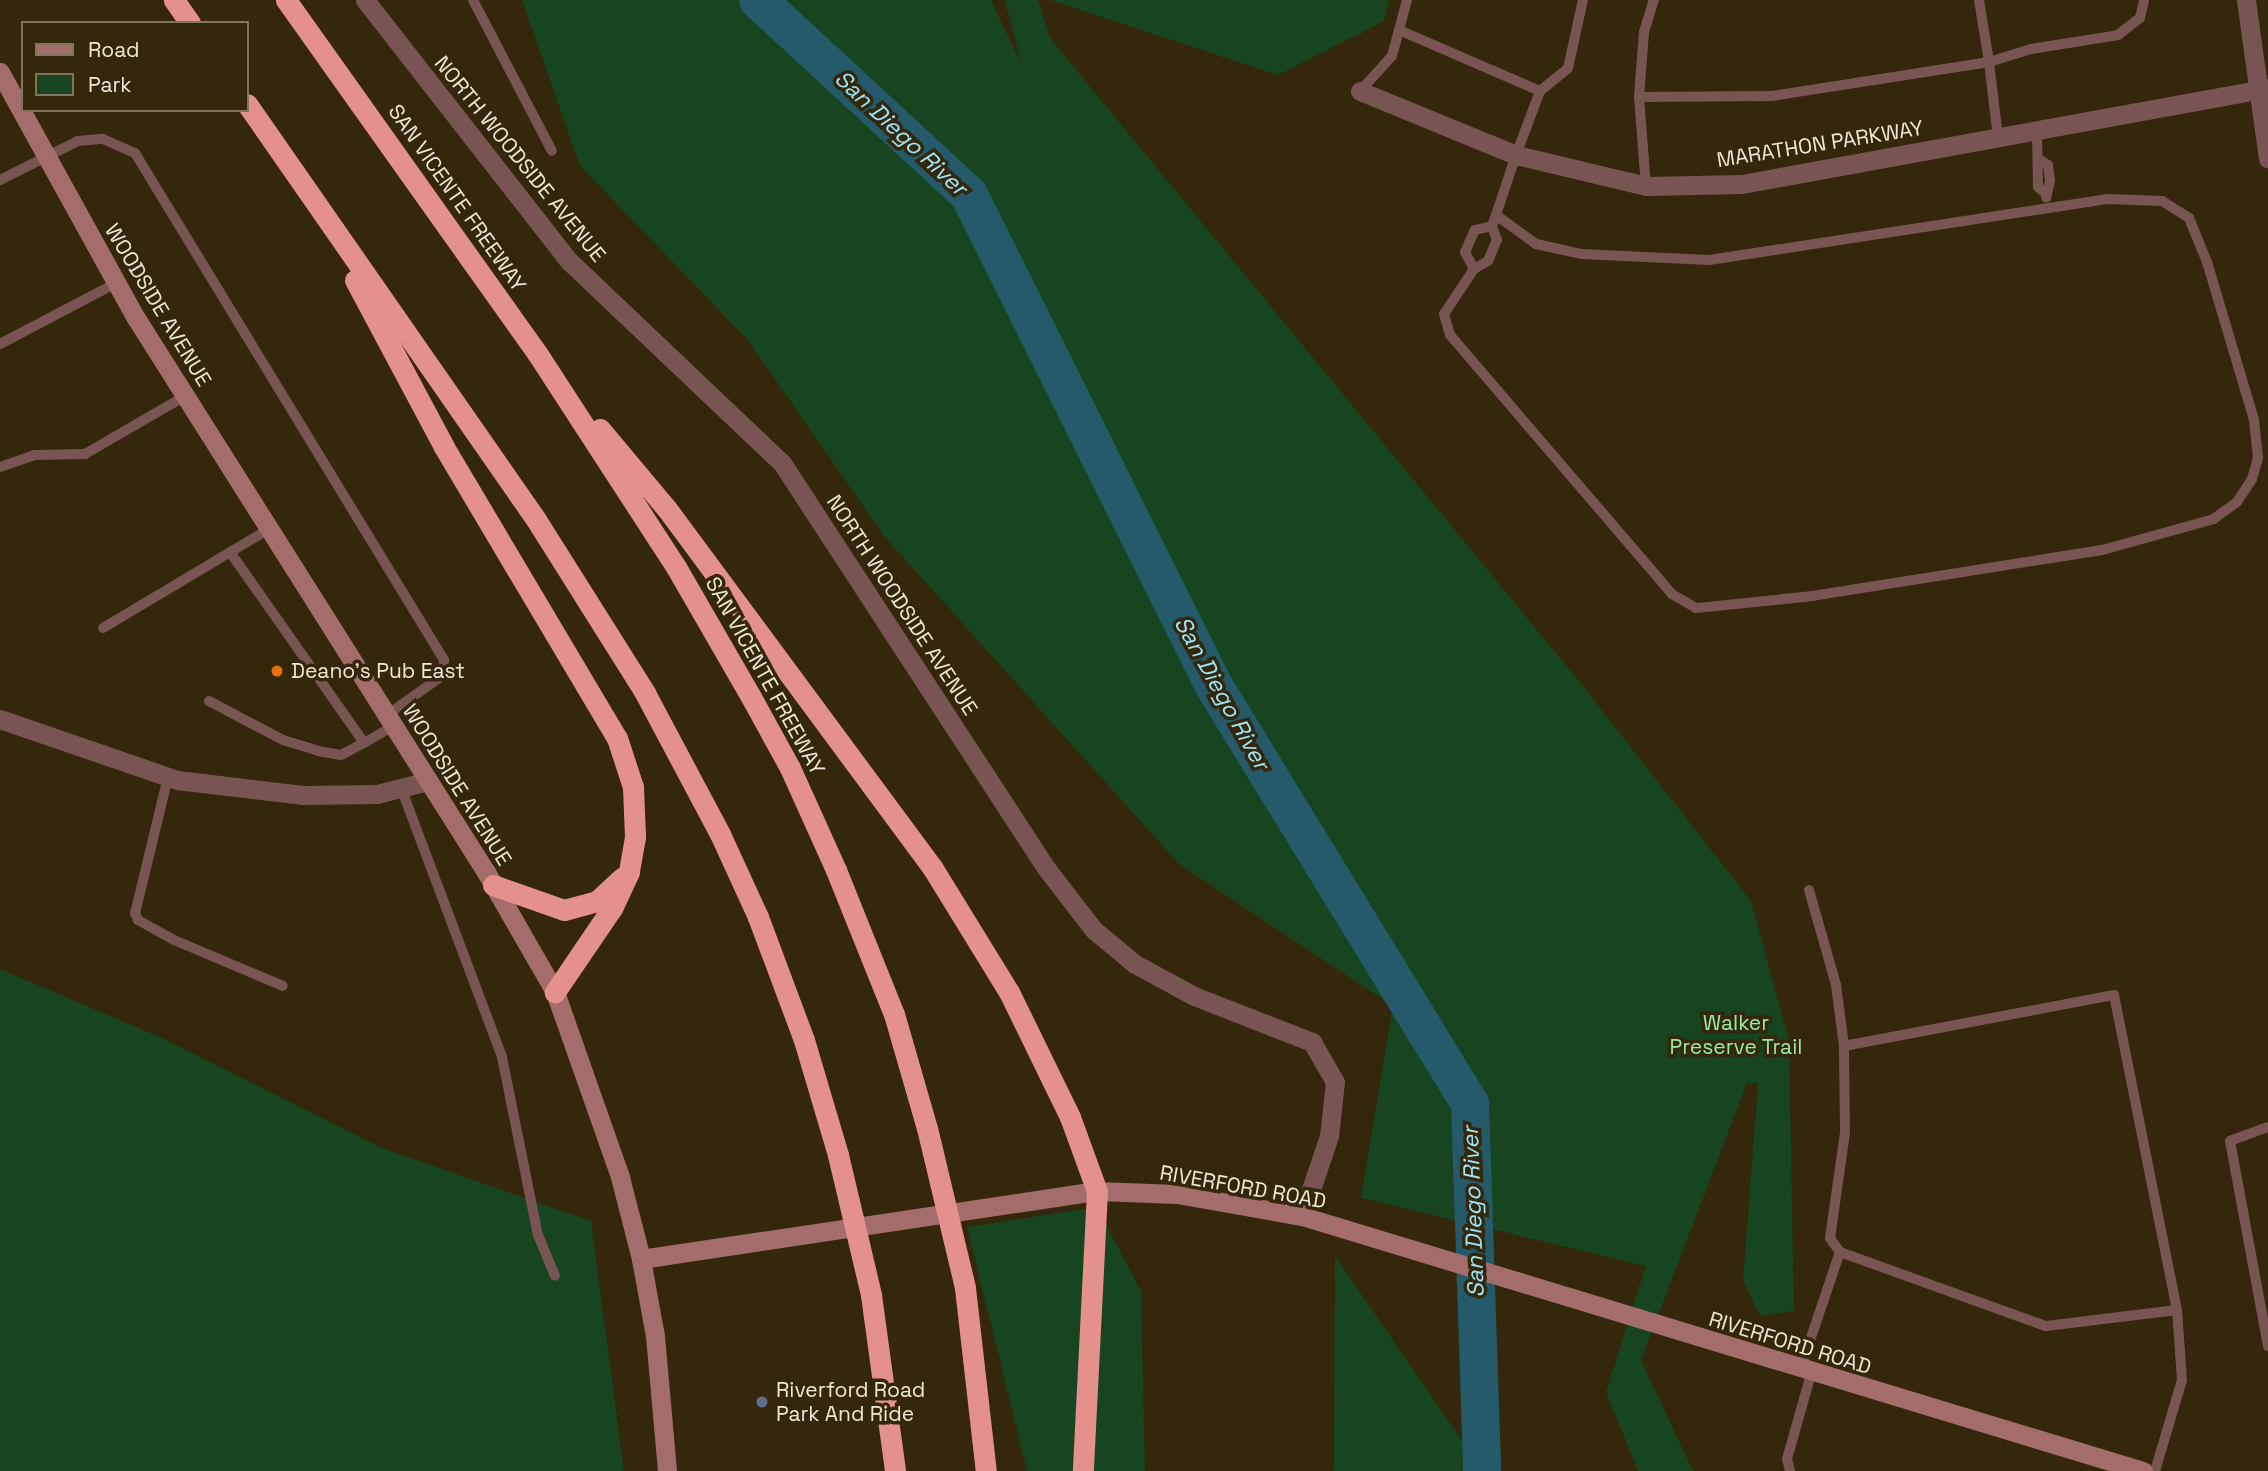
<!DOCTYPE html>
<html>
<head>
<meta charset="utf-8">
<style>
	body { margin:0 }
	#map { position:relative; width:2268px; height:1471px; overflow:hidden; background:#34270b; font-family:"Space Grotesk",sans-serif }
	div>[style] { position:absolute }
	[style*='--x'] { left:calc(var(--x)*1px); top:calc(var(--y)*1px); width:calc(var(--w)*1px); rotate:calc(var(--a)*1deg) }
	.green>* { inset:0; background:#16451f }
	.river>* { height:38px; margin:-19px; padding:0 19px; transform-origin:19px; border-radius:19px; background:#245a69 }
	.service>* { height:10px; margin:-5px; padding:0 5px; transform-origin:5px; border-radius:5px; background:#785553 }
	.minor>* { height:19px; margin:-9.5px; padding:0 9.5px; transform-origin:9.5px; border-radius:9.5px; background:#785553 }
	.tertiary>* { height:19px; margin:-9.5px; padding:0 9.5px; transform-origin:9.5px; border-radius:9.5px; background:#785553 }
	.secondary>* { height:19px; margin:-9.5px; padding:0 9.5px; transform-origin:9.5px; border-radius:9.5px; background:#a46d6b }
	.motorway>* { height:21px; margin:-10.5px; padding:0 10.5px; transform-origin:10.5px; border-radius:10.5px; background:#e4908c }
	.motorway-bridge>* { height:21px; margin:-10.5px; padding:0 10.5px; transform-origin:10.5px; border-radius:10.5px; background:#e4908c }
	.dots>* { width:19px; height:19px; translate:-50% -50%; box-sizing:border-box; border:4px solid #34270b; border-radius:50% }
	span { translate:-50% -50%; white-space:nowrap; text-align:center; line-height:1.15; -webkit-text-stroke:7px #34270b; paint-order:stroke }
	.street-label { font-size:21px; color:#f0e8d8 }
	.poi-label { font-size:21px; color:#f0e8d8 }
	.left { translate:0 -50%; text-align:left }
	.park-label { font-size:21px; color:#97eda2 }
	.water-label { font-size:23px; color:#9be5fb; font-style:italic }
	.legend { position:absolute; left:21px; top:21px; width:228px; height:91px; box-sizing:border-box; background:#34270b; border:2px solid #7f745d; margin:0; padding:9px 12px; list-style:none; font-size:21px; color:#f0e8d8 }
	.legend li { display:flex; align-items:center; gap:14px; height:35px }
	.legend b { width:35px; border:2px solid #7f745d }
</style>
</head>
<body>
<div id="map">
	<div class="green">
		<i style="clip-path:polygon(522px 0,991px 0,1022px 66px,1005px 0,1038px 0,1050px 38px,1579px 681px,1751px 901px,1789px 1041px,1794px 1311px,1760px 1316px,1743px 1280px,1758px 1083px,1747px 1083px,1641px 1360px,1693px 1471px,1638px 1471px,1606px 1392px,1646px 1266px,1361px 1198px,1393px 1006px,1179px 864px,884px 536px,747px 339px,580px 166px)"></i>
		<i style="clip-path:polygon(1050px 0,1389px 0,1384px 21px,1278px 75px)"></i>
		<i style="clip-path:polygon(0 969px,164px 1039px,382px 1148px,591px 1221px,624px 1471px,0 1471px)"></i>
		<i style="clip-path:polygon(1097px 1207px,1141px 1291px,1145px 1471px,1027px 1471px,967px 1227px)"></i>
		<i style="clip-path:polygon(1335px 1256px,1483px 1471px,1334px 1471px)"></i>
	</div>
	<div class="river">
		<i style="--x:758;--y:0;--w:287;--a:42.7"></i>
		<i style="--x:969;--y:195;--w:549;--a:63.48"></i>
		<i style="--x:1214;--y:686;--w:490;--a:58.5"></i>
		<i style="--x:1470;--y:1104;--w:367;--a:88.1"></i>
	</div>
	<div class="service">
		<i style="--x:473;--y:0;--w:170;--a:62.4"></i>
		<i style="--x:1979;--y:0;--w:63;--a:80.8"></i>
		<i style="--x:1989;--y:62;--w:44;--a:-17.2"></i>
		<i style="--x:2031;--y:49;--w:88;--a:-9.1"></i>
		<i style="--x:2118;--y:35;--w:28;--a:-38"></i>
		<i style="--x:2140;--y:18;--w:18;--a:-77"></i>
		<i style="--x:1399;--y:30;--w:154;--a:23.4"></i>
		<i style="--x:1360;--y:91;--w:47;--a:-47.6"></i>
		<i style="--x:1392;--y:56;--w:58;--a:-75"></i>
		<i style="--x:1639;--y:97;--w:65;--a:-85.6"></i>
		<i style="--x:1644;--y:32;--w:34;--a:-73"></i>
		<i style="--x:2037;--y:130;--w:57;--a:89"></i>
		<i style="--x:2038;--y:187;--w:11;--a:41"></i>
		<i style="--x:2040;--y:160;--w:9;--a:32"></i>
		<i style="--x:2048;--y:165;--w:16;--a:83"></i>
		<i style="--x:2050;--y:181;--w:17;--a:103"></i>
		<i style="--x:0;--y:180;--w:87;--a:-26.6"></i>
		<i style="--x:78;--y:141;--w:25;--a:-5"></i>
		<i style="--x:103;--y:139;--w:35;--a:24"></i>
		<i style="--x:135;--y:153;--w:594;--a:58.64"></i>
		<i style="--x:444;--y:660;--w:16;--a:97"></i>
		<i style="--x:442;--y:676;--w:67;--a:144.7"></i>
		<i style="--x:1646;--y:186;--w:89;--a:-94.5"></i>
		<i style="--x:1639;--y:97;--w:133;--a:-0.4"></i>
		<i style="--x:1772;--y:96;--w:220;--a:-8.9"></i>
		<i style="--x:1989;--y:62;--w:76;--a:83.2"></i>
		<i style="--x:1496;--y:215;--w:49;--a:35.9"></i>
		<i style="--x:1536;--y:244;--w:46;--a:12.5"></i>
		<i style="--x:1581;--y:254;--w:128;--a:2.7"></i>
		<i style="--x:1709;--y:260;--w:404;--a:-8.7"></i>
		<i style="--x:2108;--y:199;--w:54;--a:2.1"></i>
		<i style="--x:2162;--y:201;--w:32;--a:32"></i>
		<i style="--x:2189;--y:218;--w:48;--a:67.8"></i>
		<i style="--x:2207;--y:262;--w:165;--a:73.4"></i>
		<i style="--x:2254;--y:420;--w:38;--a:84"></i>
		<i style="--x:2258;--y:458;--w:22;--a:106"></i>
		<i style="--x:2252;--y:479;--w:27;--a:123"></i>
		<i style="--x:2237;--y:502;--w:29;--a:144"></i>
		<i style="--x:2214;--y:519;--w:116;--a:164.5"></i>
		<i style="--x:2102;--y:550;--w:293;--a:171"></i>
		<i style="--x:1813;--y:596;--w:118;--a:174.1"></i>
		<i style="--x:1696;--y:608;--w:28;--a:-150"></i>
		<i style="--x:1672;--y:594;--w:341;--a:-130.6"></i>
		<i style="--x:1450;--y:335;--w:22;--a:-106"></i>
		<i style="--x:1444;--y:314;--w:54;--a:-56.3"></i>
		<i style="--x:1474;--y:269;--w:16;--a:-30"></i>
		<i style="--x:1488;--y:261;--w:23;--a:-67"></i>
		<i style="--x:1497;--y:240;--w:15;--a:-110"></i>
		<i style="--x:1492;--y:226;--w:12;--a:-70"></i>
		<i style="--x:1496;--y:215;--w:63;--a:-71.6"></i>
		<i style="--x:1516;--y:155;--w:68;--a:-69.4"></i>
		<i style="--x:1540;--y:91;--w:36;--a:-39"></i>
		<i style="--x:1568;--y:68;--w:70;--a:-77.6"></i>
		<i style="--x:1474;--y:269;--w:19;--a:-118"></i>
		<i style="--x:1465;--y:252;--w:24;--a:-66"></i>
		<i style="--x:1475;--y:230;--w:17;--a:-13"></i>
		<i style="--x:0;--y:344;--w:131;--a:-27.7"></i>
		<i style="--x:0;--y:467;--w:36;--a:-19"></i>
		<i style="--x:34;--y:455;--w:51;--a:-1.1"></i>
		<i style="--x:85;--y:454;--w:116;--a:-30.1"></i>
		<i style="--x:230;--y:552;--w:233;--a:54.9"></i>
		<i style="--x:364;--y:743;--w:34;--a:-30"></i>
		<i style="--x:103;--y:628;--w:193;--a:-30.8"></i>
		<i style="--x:209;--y:701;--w:84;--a:27.8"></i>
		<i style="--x:283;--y:740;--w:37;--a:17"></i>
		<i style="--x:318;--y:751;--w:23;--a:10"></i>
		<i style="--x:341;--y:755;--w:26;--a:-28"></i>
		<i style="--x:168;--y:777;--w:140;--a:103.6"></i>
		<i style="--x:135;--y:913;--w:8;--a:67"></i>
		<i style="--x:138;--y:920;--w:41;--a:29.1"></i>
		<i style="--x:174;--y:940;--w:118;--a:22.9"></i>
		<i style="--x:401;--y:788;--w:287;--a:69.4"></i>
		<i style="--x:502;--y:1057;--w:182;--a:78.6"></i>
		<i style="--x:538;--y:1235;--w:44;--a:67.5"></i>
		<i style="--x:1809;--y:890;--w:99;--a:74.1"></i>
		<i style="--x:1836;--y:985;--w:62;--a:82.5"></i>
		<i style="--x:2268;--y:1127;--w:40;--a:159.8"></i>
		<i style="--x:2230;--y:1141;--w:209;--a:79.5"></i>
		<i style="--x:1840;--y:1252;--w:17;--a:-126"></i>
		<i style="--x:1830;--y:1238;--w:107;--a:-81.9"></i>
		<i style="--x:1845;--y:1132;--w:86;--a:-90.7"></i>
		<i style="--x:1844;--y:1046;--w:275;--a:-10.7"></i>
		<i style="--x:2114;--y:995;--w:321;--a:78.7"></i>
		<i style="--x:1800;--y:1370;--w:125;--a:-71.3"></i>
		<i style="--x:1840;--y:1252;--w:219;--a:19.8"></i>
		<i style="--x:2046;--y:1326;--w:132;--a:-7"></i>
		<i style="--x:2177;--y:1310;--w:70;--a:85.9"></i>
		<i style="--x:2182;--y:1380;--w:95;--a:106.5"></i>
		<i style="--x:1790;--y:1471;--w:12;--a:-104"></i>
		<i style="--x:1787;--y:1459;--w:88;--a:-74.2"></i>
	</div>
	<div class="minor">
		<i style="--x:0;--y:719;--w:187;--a:19"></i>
		<i style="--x:177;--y:780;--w:126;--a:6.8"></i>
		<i style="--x:302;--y:795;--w:75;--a:-0.8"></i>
		<i style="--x:377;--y:794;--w:53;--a:-14.3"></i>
	</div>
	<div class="tertiary">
		<i style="--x:365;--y:0;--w:331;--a:52"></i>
		<i style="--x:569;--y:261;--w:294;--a:43.5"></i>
		<i style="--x:782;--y:463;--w:483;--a:56.9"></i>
		<i style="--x:1046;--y:868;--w:78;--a:52.3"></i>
		<i style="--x:1094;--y:930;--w:53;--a:39.7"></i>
		<i style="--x:1135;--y:964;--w:67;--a:28.5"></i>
		<i style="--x:1194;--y:996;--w:127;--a:21.3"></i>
		<i style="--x:1312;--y:1042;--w:46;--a:60.1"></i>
		<i style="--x:1335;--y:1082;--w:54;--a:96.3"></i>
		<i style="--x:1329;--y:1136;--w:84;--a:108.6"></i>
		<i style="--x:2246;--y:0;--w:160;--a:82.1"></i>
		<i style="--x:1360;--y:91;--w:169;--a:22.3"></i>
		<i style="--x:1516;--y:155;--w:134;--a:13.4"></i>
		<i style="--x:1646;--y:186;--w:96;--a:-1.2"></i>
		<i style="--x:1742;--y:184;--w:535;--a:-10.34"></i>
	</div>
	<div class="secondary">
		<i style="--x:0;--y:72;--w:281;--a:61.1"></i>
		<i style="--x:136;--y:318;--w:655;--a:57.72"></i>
		<i style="--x:486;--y:872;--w:138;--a:60.1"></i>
		<i style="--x:555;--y:992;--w:196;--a:70.6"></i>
		<i style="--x:620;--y:1177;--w:85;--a:75.6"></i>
		<i style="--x:641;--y:1259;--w:78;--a:79.7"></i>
		<i style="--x:655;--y:1336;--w:136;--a:84.9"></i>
		<i style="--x:641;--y:1259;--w:461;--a:-8.5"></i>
		<i style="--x:1097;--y:1191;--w:80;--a:2.1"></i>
		<i style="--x:1177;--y:1194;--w:127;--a:10"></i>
		<i style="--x:1302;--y:1216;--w:879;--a:16.87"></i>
	</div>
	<div class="motorway">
		<i style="--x:174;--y:0;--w:28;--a:55"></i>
		<i style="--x:286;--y:0;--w:433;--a:54.6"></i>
		<i style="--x:537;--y:353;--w:255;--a:57"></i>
		<i style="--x:676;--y:567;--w:150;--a:60"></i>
		<i style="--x:751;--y:697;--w:81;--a:61.2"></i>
		<i style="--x:790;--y:768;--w:112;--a:65.7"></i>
		<i style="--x:836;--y:870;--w:155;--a:68.1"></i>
		<i style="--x:894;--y:1014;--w:119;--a:73.9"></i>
		<i style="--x:247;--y:104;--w:504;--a:55.18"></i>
		<i style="--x:535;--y:518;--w:207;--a:57.8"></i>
		<i style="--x:645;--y:693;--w:160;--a:62"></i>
		<i style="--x:720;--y:834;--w:91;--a:65.4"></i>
		<i style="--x:758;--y:917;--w:131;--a:69.5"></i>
		<i style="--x:804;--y:1040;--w:120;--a:73.5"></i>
		<i style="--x:355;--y:280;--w:189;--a:61.9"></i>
		<i style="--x:444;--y:447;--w:339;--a:59.3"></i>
		<i style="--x:617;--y:738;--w:52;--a:71.9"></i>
		<i style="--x:633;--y:787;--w:50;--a:87.7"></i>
		<i style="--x:635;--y:837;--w:36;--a:100"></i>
		<i style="--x:629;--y:872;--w:40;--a:115"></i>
		<i style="--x:612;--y:908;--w:102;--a:124.2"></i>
		<i style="--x:600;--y:429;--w:104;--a:50.1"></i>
		<i style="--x:667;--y:509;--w:445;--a:53.5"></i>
		<i style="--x:932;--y:867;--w:147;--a:58.4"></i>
		<i style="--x:1009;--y:992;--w:139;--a:64"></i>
		<i style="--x:1070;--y:1117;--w:79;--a:70"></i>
		<i style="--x:1097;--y:1191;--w:280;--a:92.9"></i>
		<i style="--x:493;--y:885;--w:75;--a:19.4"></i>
		<i style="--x:564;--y:910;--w:34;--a:-15"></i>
		<i style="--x:597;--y:901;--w:34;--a:-43"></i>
		<i style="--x:965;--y:1288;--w:184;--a:83.5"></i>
		<i style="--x:871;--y:1295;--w:178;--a:82.2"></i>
	</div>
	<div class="motorway-bridge">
		<i style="--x:927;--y:1128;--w:164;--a:76.6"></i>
		<i style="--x:838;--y:1155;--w:144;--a:76.7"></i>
	</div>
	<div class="dots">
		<i style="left:277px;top:671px;background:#e8710a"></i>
		<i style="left:762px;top:1402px;background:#5c6f8a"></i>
	</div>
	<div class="street-label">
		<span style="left:1820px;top:144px;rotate:-9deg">MARATHON PARKWAY</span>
		<span style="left:520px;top:159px;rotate:51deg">NORTH WOODSIDE AVENUE</span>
		<span style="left:457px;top:198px;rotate:55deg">SAN VICENTE FREEWAY</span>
		<span style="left:158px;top:305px;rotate:59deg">WOODSIDE AVENUE</span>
		<span style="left:902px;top:605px;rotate:57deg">NORTH WOODSIDE AVENUE</span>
		<span style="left:765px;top:676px;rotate:61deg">SAN VICENTE FREEWAY</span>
		<span style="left:457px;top:785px;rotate:58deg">WOODSIDE AVENUE</span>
		<span style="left:1243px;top:1187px;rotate:10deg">RIVERFORD ROAD</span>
		<span style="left:1790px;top:1343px;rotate:17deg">RIVERFORD ROAD</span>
	</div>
	<div class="poi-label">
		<span class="left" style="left:291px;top:671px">Deano's Pub East</span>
		<span class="left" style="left:776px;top:1402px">Riverford Road<br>Park And Ride</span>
	</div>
	<div class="park-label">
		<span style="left:1736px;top:1035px">Walker<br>Preserve Trail</span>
	</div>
	<div class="water-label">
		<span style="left:901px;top:133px;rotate:43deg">San Diego River</span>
		<span style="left:1222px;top:693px;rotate:61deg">San Diego River</span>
		<span style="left:1473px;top:1212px;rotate:-92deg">San Diego River</span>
	</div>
	<ul class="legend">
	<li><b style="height:9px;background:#a46d6b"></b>Road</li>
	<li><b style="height:19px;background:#16451f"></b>Park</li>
	</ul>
</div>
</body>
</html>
